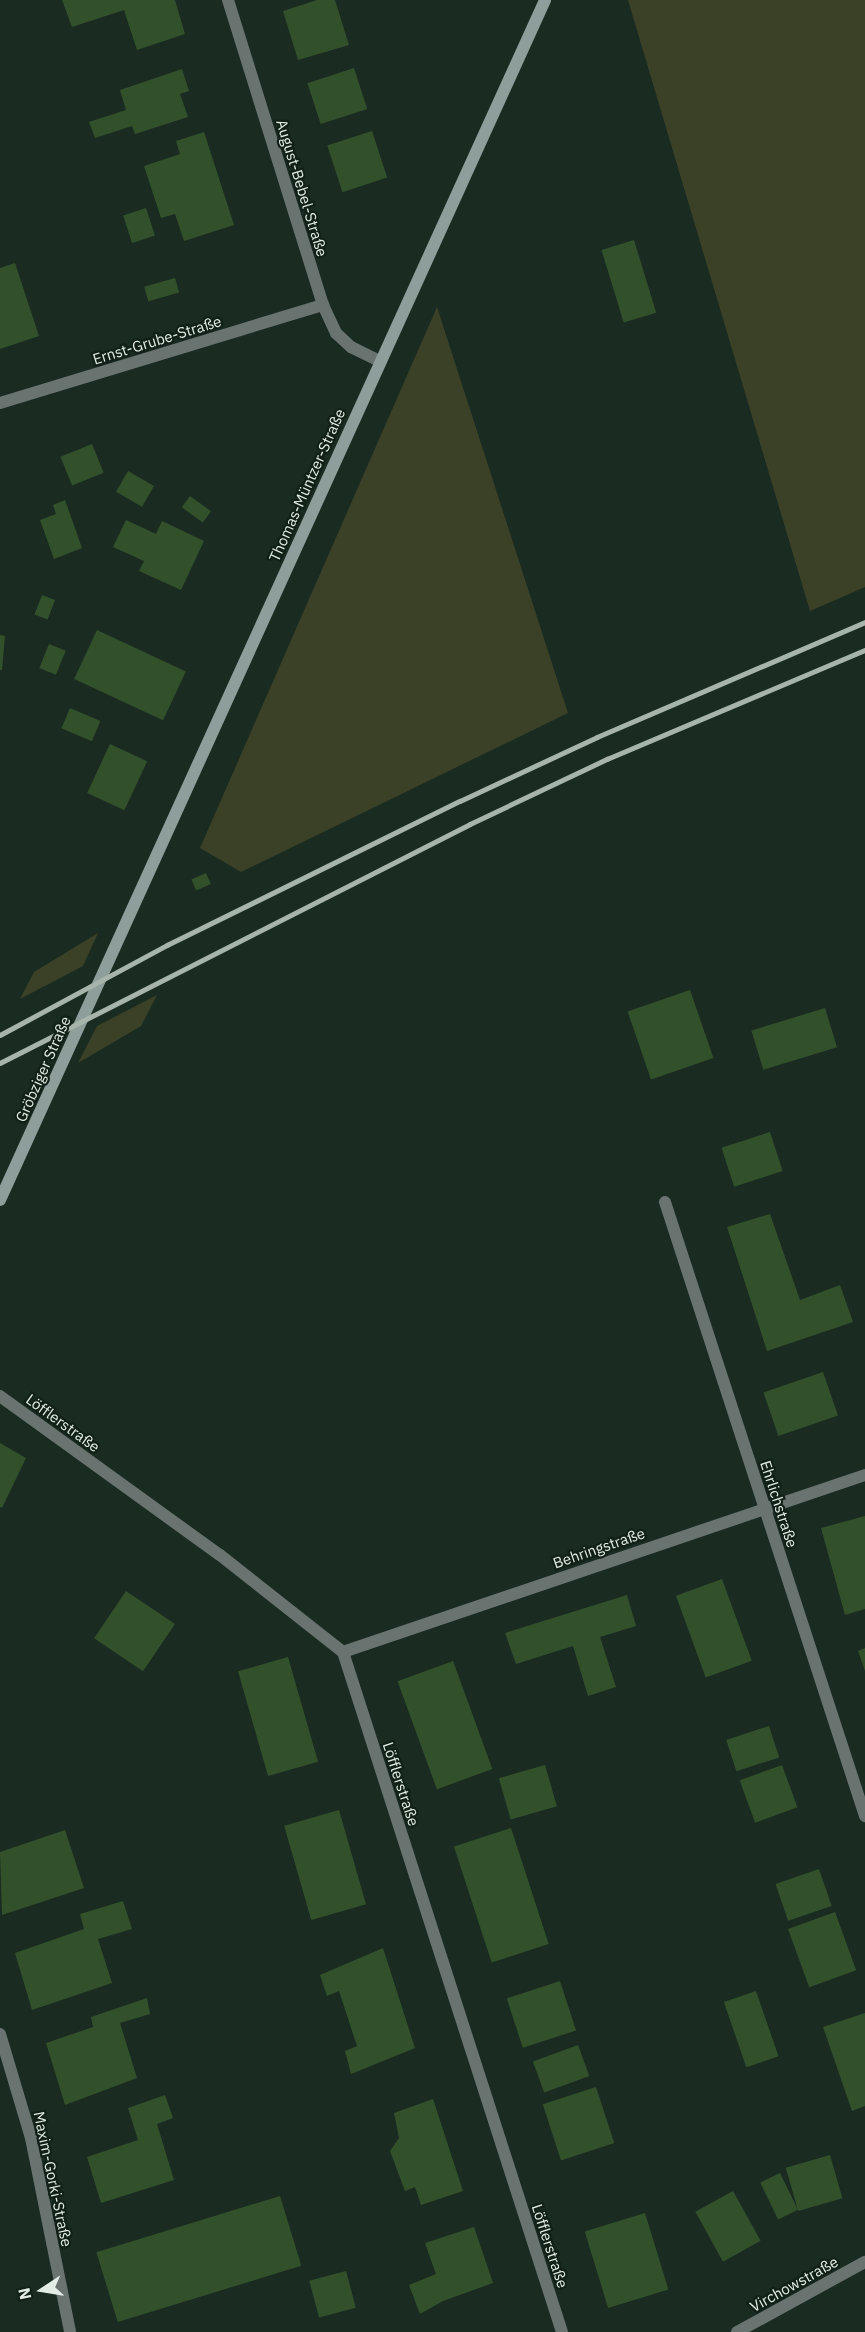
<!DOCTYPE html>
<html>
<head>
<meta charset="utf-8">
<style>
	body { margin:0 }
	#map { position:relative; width:865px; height:2332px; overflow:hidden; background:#1a2b22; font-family:"IBM Plex Sans",sans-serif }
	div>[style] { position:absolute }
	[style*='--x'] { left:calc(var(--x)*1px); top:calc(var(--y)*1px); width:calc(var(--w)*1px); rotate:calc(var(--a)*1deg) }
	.green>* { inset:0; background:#3b4126 }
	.building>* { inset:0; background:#32512b; transform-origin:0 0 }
	.street>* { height:12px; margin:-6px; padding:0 6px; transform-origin:6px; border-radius:6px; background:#697370 }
	.secondary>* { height:12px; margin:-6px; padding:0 6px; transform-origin:6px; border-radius:6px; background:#8e9e9a }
	.rail>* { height:4.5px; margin:-2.25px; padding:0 2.25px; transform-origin:2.25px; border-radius:2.25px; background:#a7b4ac }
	span { translate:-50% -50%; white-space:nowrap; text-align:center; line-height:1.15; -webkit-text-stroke:4.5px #112118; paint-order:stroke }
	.street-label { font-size:15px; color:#e2ede6 }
	.north { position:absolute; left:12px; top:2260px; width:60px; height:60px; -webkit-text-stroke:4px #112118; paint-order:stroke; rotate:258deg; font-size:16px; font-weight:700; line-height:24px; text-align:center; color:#e2ede6 }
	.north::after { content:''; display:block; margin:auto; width:21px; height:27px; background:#e2ede6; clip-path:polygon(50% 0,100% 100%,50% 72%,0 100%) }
</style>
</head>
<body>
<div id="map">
	<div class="green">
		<i style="clip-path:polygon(628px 0,865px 0,865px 587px,810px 611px)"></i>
		<i style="clip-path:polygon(437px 307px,568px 713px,241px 872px,200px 848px)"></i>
		<i style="clip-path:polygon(98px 933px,83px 966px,20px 999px,34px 972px)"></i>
		<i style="clip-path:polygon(157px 995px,141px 1026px,78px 1063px,97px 1026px)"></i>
	</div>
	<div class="building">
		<i style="clip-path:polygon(62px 0,175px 0,185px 34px,137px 50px,124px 10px,72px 27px)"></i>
		<i style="clip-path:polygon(317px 0,335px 0,349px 45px,298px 60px,283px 11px)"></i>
		<i style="left:354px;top:68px;width:43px;height:49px;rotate:72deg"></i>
		<i style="clip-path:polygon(182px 69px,189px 91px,180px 94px,188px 117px,135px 134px,132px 126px,95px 138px,89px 122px,126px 110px,120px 90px)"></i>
		<i style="left:372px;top:131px;width:49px;height:47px;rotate:72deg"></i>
		<i style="clip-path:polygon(204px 132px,234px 225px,184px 241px,175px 214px,161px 218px,144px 166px,180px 154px,176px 141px)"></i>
		<i style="left:146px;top:208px;width:29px;height:24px;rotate:72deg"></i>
		<i style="left:634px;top:240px;width:76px;height:34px;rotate:73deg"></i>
		<i style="clip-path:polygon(15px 263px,39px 336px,0 349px,0 268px)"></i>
		<i style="left:175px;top:278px;width:15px;height:32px;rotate:74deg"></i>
		<i style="left:92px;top:444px;width:31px;height:34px;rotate:68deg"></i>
		<i style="left:128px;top:471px;width:30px;height:24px;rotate:30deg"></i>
		<i style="left:190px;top:496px;width:26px;height:14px;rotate:36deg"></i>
		<i style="clip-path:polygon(65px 500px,82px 548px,54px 559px,40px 520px,56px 514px,53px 505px)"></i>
		<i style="clip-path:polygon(126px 520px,156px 534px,162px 521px,204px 541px,181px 590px,139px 571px,144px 561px,113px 547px)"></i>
		<i style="left:42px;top:595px;width:14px;height:21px;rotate:21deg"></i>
		<i style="left:97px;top:630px;width:98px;height:54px;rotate:25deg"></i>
		<i style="clip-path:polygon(0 635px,5px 636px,2px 670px,0 670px)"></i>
		<i style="left:49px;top:644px;width:18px;height:26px;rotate:22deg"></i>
		<i style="left:70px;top:708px;width:33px;height:22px;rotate:23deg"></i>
		<i style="left:110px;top:744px;width:41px;height:54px;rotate:25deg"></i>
		<i style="left:206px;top:873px;width:12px;height:16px;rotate:66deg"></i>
		<i style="left:690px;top:990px;width:72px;height:66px;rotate:71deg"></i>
		<i style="left:825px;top:1008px;width:41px;height:77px;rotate:73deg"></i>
		<i style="left:770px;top:1132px;width:41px;height:51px;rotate:72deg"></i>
		<i style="clip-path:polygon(770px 1214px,800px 1300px,840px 1285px,853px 1322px,767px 1351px,727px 1227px)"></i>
		<i style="left:823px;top:1372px;width:46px;height:63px;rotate:71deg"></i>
		<i style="clip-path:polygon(0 1443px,26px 1458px,2px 1508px,0 1507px)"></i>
		<i style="clip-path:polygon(865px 1516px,865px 1609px,845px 1615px,821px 1528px)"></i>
		<i style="left:722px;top:1579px;width:87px;height:49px;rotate:70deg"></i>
		<i style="left:126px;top:1591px;width:59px;height:57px;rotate:34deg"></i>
		<i style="clip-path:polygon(627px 1595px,636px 1626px,600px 1637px,616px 1687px,588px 1696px,573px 1646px,516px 1664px,505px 1633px)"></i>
		<i style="clip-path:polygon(865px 1648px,865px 1671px,858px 1651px)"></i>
		<i style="left:288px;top:1657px;width:109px;height:52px;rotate:74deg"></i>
		<i style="left:453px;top:1661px;width:115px;height:59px;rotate:70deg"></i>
		<i style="left:769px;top:1726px;width:33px;height:45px;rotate:72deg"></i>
		<i style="left:545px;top:1765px;width:43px;height:48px;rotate:74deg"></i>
		<i style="left:782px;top:1765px;width:45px;height:45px;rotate:70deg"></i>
		<i style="left:339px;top:1810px;width:98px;height:57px;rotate:74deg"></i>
		<i style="left:511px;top:1828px;width:122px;height:60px;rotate:72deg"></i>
		<i style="clip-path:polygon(65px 1830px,84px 1888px,2px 1915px,0 1852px)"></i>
		<i style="left:819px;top:1869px;width:39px;height:46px;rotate:71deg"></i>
		<i style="clip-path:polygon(123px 1901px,132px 1929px,98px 1939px,112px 1983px,32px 2010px,15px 1953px,84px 1929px,80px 1914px)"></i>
		<i style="left:835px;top:1912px;width:62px;height:50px;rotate:70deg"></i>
		<i style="clip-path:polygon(383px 1948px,415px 2048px,351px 2074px,345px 2051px,357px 2046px,339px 1991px,327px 1996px,320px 1975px)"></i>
		<i style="left:560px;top:1981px;width:52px;height:56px;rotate:72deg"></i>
		<i style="left:756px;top:1991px;width:69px;height:34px;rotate:71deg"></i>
		<i style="clip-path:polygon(147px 1998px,150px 2014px,120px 2023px,137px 2078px,65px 2105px,46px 2043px,93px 2027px,91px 2017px)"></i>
		<i style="clip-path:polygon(865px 2013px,865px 2106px,852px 2111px,823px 2027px)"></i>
		<i style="left:578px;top:2045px;width:33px;height:48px;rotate:70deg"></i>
		<i style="left:596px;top:2087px;width:59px;height:56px;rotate:72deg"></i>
		<i style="clip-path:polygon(165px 2095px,173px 2118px,157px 2124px,174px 2180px,101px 2203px,87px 2157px,138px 2140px,128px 2108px)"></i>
		<i style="clip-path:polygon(433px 2099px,463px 2191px,421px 2205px,415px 2187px,405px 2191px,390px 2151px,399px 2138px,394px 2113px)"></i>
		<i style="left:830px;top:2155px;width:45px;height:46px;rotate:74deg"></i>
		<i style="left:780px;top:2173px;width:41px;height:22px;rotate:64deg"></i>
		<i style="left:733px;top:2191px;width:57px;height:43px;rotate:61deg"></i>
		<i style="left:280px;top:2196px;width:73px;height:192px;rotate:73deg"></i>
		<i style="left:645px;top:2213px;width:80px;height:63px;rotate:73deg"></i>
		<i style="clip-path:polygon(474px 2227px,493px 2283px,443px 2301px,420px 2314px,409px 2285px,436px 2274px,425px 2243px)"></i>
		<i style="left:346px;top:2271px;width:38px;height:38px;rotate:75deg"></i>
	</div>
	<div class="street">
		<i style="--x:228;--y:0;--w:319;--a:72.7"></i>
		<i style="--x:323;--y:305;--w:31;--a:65"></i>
		<i style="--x:336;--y:333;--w:21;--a:43"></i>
		<i style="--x:351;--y:347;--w:32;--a:26"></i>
		<i style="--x:0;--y:403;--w:338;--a:-16.9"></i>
		<i style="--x:665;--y:1202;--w:646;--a:71.96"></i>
		<i style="--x:0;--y:1396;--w:271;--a:35.9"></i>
		<i style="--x:220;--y:1555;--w:157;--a:38.3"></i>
		<i style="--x:343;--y:1652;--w:714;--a:72.15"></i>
		<i style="--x:343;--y:1652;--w:551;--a:-18.73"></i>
		<i style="--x:0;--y:2034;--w:109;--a:73.4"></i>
		<i style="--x:31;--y:2138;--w:198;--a:78.6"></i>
		<i style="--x:737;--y:2332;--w:146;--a:-28.7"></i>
	</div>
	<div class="secondary">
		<i style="--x:0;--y:1200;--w:1318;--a:-65.57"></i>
	</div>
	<div class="rail">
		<i style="--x:0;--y:1035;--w:190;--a:-28.3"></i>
		<i style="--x:167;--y:945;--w:326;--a:-26.2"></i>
		<i style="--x:460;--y:801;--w:151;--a:-25"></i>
		<i style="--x:597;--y:737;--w:292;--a:-23.2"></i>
		<i style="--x:0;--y:1063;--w:527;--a:-26.95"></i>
		<i style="--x:470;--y:824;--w:152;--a:-25.4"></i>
		<i style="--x:607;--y:759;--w:280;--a:-22.9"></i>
	</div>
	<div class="street-label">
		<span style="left:302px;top:188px;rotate:73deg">August-Bebel-Straße</span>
		<span style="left:157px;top:340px;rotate:-17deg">Ernst-Grube-Straße</span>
		<span style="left:307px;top:485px;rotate:-66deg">Thomas-Müntzer-Straße</span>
		<span style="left:43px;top:1069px;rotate:-66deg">Gröbziger Straße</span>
		<span style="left:63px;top:1423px;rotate:36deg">Löfflerstraße</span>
		<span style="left:779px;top:1504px;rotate:72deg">Ehrlichstraße</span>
		<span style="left:599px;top:1548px;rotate:-19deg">Behringstraße</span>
		<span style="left:401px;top:1784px;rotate:72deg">Löfflerstraße</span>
		<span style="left:53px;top:2179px;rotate:78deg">Maxim-Gorki-Straße</span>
		<span style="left:550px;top:2246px;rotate:72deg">Löfflerstraße</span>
		<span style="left:794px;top:2284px;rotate:-29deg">Virchowstraße</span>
	</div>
	<div class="north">N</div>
</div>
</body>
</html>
